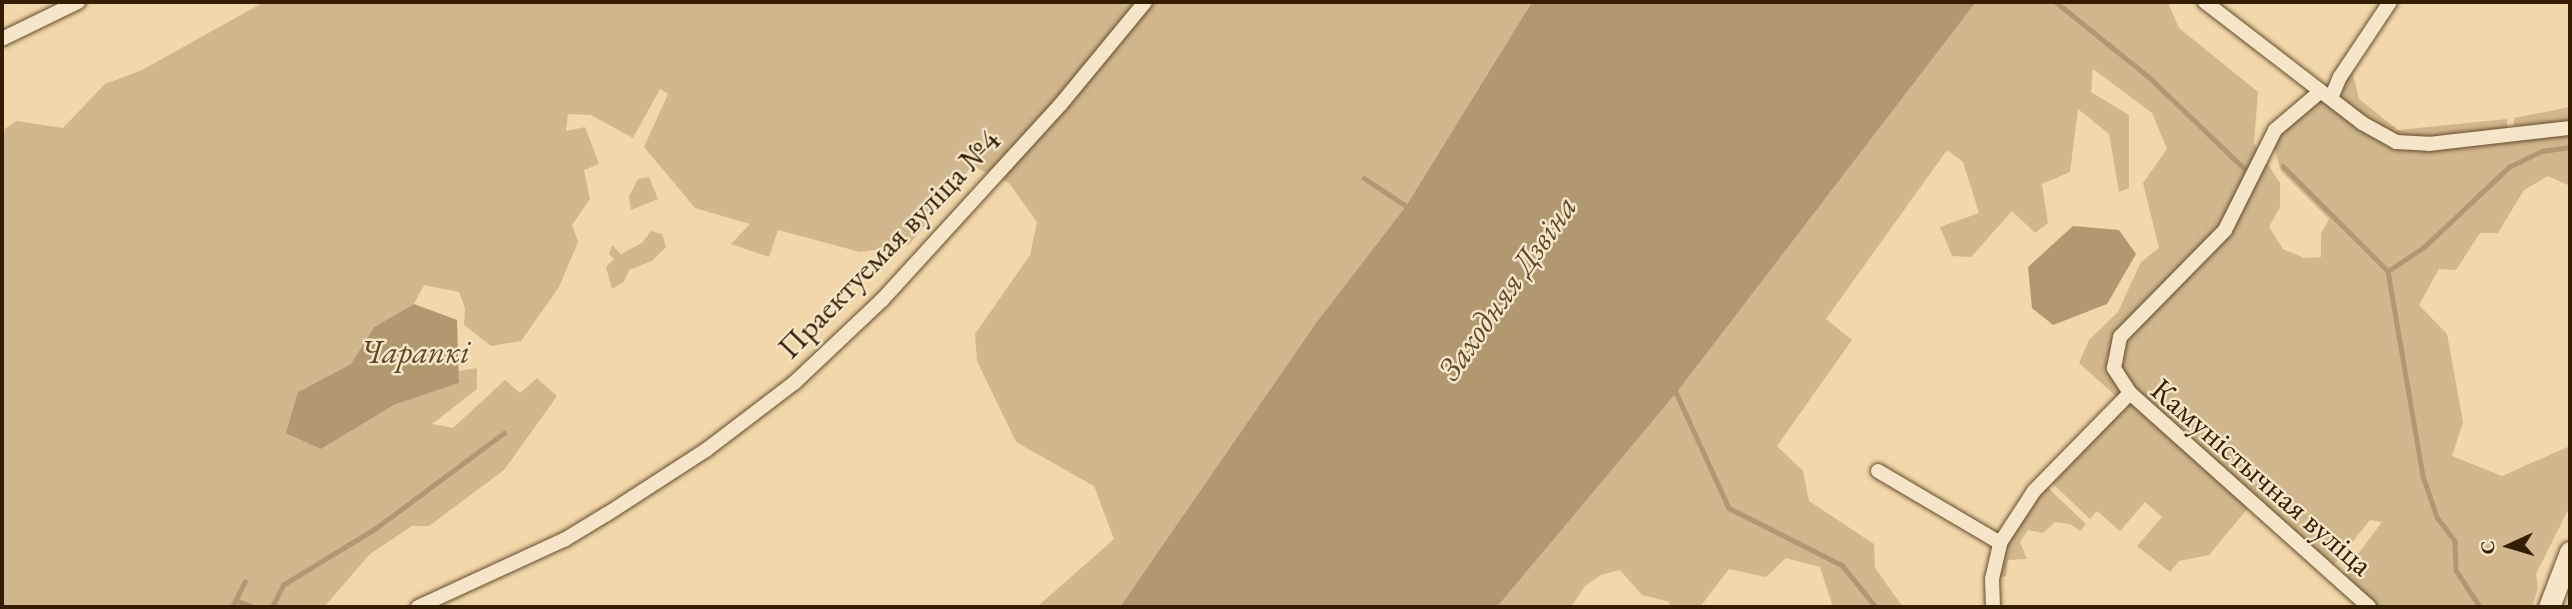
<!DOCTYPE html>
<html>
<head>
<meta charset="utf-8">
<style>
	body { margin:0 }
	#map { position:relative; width:2572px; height:609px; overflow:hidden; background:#f1d7aa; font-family:"EB Garamond",serif }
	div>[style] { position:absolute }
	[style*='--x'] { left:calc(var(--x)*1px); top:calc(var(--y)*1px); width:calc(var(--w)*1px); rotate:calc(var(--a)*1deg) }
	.green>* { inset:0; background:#d1b78d }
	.water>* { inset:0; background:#b19870 }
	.stream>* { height:4.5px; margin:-2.25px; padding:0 2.25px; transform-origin:2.25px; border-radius:2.25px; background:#b19870 }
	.roads { filter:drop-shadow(0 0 2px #634c2a) drop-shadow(0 0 2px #634c2a) }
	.street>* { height:14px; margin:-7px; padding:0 7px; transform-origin:7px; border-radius:7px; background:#f6e5c8 }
	.secondary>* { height:21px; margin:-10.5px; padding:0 10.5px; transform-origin:10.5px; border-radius:10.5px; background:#f6e5c8 }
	span { translate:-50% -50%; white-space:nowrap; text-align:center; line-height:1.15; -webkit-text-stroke:5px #f6e5c8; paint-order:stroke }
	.street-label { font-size:32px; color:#341d00 }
	.water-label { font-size:33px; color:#604827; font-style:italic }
	.frame { position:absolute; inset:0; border:4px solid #341d00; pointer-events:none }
	.north { position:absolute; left:2474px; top:511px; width:70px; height:70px; -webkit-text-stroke:5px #f6e5c8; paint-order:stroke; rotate:266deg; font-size:19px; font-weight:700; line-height:28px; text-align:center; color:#341d00 }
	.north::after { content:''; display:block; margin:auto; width:24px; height:32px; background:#341d00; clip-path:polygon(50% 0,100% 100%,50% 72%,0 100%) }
</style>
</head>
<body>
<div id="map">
	<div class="green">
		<i style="clip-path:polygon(264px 2px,1532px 2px,1406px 206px,1316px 323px,1120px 607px,1037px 607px,1114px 539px,1094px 486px,1016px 442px,977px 361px,975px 334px,1030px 255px,1037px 222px,1009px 183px,972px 166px,909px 245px,860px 252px,778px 230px,769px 257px,731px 244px,750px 224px,695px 208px,644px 147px,668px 94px,660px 89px,633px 138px,591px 115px,568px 114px,566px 131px,585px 127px,599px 164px,584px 170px,590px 199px,572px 225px,578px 242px,559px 287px,521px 341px,491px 346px,464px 325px,465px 308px,459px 292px,424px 285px,414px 304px,374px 327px,351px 364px,298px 392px,321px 449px,394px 405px,459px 383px,459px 371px,477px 368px,477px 389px,432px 424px,453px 428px,505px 380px,520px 393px,537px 378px,557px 396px,504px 470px,429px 526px,412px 526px,370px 554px,324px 607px,2px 607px,2px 131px,16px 121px,63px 128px,105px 84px,142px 70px)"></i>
		<i style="clip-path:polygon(1976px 2px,2173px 2px,2169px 5px,2179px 28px,2258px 92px,2254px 143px,2280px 183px,2280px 207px,2269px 227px,2283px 249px,2304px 258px,2321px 257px,2321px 234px,2329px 219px,2281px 171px,2274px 148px,2278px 134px,2322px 99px,2395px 145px,2570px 131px,2570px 186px,2548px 176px,2524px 190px,2498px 233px,2480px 233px,2456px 270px,2439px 269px,2419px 305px,2447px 334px,2463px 422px,2452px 456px,2502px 476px,2570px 446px,2570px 506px,2536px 574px,2538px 588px,2532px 607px,2378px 607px,2343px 574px,2382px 522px,2370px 520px,2333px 566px,2122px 379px,2112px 344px,2107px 361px,2121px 392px,2118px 398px,2079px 363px,2089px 340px,2118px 312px,2141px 262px,2159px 248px,2143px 183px,2167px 149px,2152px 113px,2093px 69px,2091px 92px,2129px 115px,2129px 188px,2119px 192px,2109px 134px,2078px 109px,2070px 172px,2042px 184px,2048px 223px,2035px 233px,2012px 211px,1971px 257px,1952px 256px,1940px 227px,1979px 213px,1963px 162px,1947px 150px,1826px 319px,1852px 340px,1777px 446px,1803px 471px,1809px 501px,1874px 544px,1875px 568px,1903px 607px,1833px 607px,1820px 567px,1786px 558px,1766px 577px,1729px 569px,1700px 607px,1668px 607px,1670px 602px,1642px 595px,1620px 570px,1601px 575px,1585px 586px,1571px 607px,1497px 607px,1677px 392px)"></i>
		<i style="clip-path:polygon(2352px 70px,2359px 99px,2398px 130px,2507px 119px,2507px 131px,2428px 141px,2384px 134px,2343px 101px,2342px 79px)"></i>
		<i style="clip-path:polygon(2570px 107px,2570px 125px,2514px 126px,2514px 118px)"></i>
		<i style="clip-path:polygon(649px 177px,658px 199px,631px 210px,629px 196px,638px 179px)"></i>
		<i style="clip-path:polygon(651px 231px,662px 234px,666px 247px,652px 261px,629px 270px,624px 282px,612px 289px,606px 267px,614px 259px,609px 254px,612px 245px,621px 254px,642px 243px)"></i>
		<i style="clip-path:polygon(2131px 403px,2249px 507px,2209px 555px,2179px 561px,2170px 572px,2137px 546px,2162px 517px,2145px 502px,2120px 531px,2097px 511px,2090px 519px,2053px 484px,2053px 478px)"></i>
		<i style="clip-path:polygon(2047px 487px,2086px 524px,2080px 531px,2070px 524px,2055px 522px,2043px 533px,2028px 530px,2020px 542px,2027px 559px,2008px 560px,2006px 576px,1994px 579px,1997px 559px,2033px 497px)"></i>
	</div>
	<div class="water">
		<i style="clip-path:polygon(1532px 2px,1976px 2px,1677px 392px,1497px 607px,1120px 607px,1316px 323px,1406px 206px)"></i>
		<i style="clip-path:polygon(2073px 226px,2119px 230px,2136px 254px,2107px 304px,2053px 325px,2032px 308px,2028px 267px)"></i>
		<i style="clip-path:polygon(414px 304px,457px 320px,459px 383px,394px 405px,321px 449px,286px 433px,298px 392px,351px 364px,374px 327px)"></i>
	</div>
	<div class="stream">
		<i style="--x:2056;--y:2;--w:119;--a:38.9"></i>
		<i style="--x:2149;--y:77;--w:132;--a:43.8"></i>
		<i style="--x:2283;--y:166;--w:148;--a:45"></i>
		<i style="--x:2388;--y:271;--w:208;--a:80.3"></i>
		<i style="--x:2423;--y:476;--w:43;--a:71.1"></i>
		<i style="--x:2437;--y:517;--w:30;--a:53"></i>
		<i style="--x:2455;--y:541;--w:29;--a:88"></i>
		<i style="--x:2456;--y:570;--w:44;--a:57"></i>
		<i style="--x:1364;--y:178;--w:56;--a:33.4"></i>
		<i style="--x:2388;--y:271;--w:43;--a:-33.7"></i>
		<i style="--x:2424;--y:247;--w:117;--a:-43.3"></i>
		<i style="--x:2509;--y:167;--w:37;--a:-26"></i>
		<i style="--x:2542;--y:151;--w:28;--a:-8"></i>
		<i style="--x:1675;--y:390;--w:130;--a:65.4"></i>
		<i style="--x:1729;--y:508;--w:127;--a:26.8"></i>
		<i style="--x:1842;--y:565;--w:54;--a:51"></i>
		<i style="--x:238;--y:601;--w:16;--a:22"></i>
		<i style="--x:232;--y:607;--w:28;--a:-63"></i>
		<i style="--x:272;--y:607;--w:25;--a:-63"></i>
		<i style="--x:283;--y:585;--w:109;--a:-31.5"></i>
		<i style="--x:376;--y:528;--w:159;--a:-36.6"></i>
	</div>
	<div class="roads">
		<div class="street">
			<i style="--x:2205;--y:2;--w:198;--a:37.6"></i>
			<i style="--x:2362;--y:123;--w:39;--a:29"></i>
			<i style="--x:2396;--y:142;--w:33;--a:3"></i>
			<i style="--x:2429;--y:144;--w:142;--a:-6.5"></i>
			<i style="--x:2;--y:39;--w:85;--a:-26"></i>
			<i style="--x:2331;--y:98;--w:23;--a:-67"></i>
			<i style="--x:2340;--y:77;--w:90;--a:-56.3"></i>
			<i style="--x:2130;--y:393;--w:30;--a:-123"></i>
			<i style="--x:2114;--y:368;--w:32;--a:-79"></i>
			<i style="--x:2120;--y:337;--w:150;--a:-45.5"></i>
			<i style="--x:2225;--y:230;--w:112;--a:-63.4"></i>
			<i style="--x:2275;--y:130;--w:60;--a:-40.3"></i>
			<i style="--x:1878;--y:471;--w:142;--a:30.5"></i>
			<i style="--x:2000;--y:543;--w:62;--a:-56.8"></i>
			<i style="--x:2034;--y:491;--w:137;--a:-45.6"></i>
			<i style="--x:2130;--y:393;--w:321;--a:41.8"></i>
			<i style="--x:418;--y:607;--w:161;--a:-24.7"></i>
			<i style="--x:564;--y:540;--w:50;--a:-31.2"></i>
			<i style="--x:607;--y:514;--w:118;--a:-32.9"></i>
			<i style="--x:706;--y:450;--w:111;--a:-37.3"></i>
			<i style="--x:794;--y:383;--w:121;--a:-43.3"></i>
			<i style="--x:882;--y:300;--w:265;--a:-47.6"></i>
			<i style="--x:1061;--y:104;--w:132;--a:-50.5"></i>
			<i style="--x:1993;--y:607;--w:28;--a:-92"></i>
			<i style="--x:1992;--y:579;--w:37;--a:-77"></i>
		</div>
		<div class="secondary">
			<i style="--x:2549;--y:607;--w:59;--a:-69.1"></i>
		</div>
	</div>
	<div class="street-label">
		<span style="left:889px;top:244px;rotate:-46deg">Праектуемая вуліца №4</span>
		<span style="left:2262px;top:477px;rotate:41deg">Камуністычная вуліца</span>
	</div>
	<div class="water-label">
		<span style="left:1507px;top:288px;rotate:-55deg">Заходняя Дзвіна</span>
		<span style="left:415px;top:352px">Чарапкі</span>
	</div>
	<div class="frame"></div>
	<div class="north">С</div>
</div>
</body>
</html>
